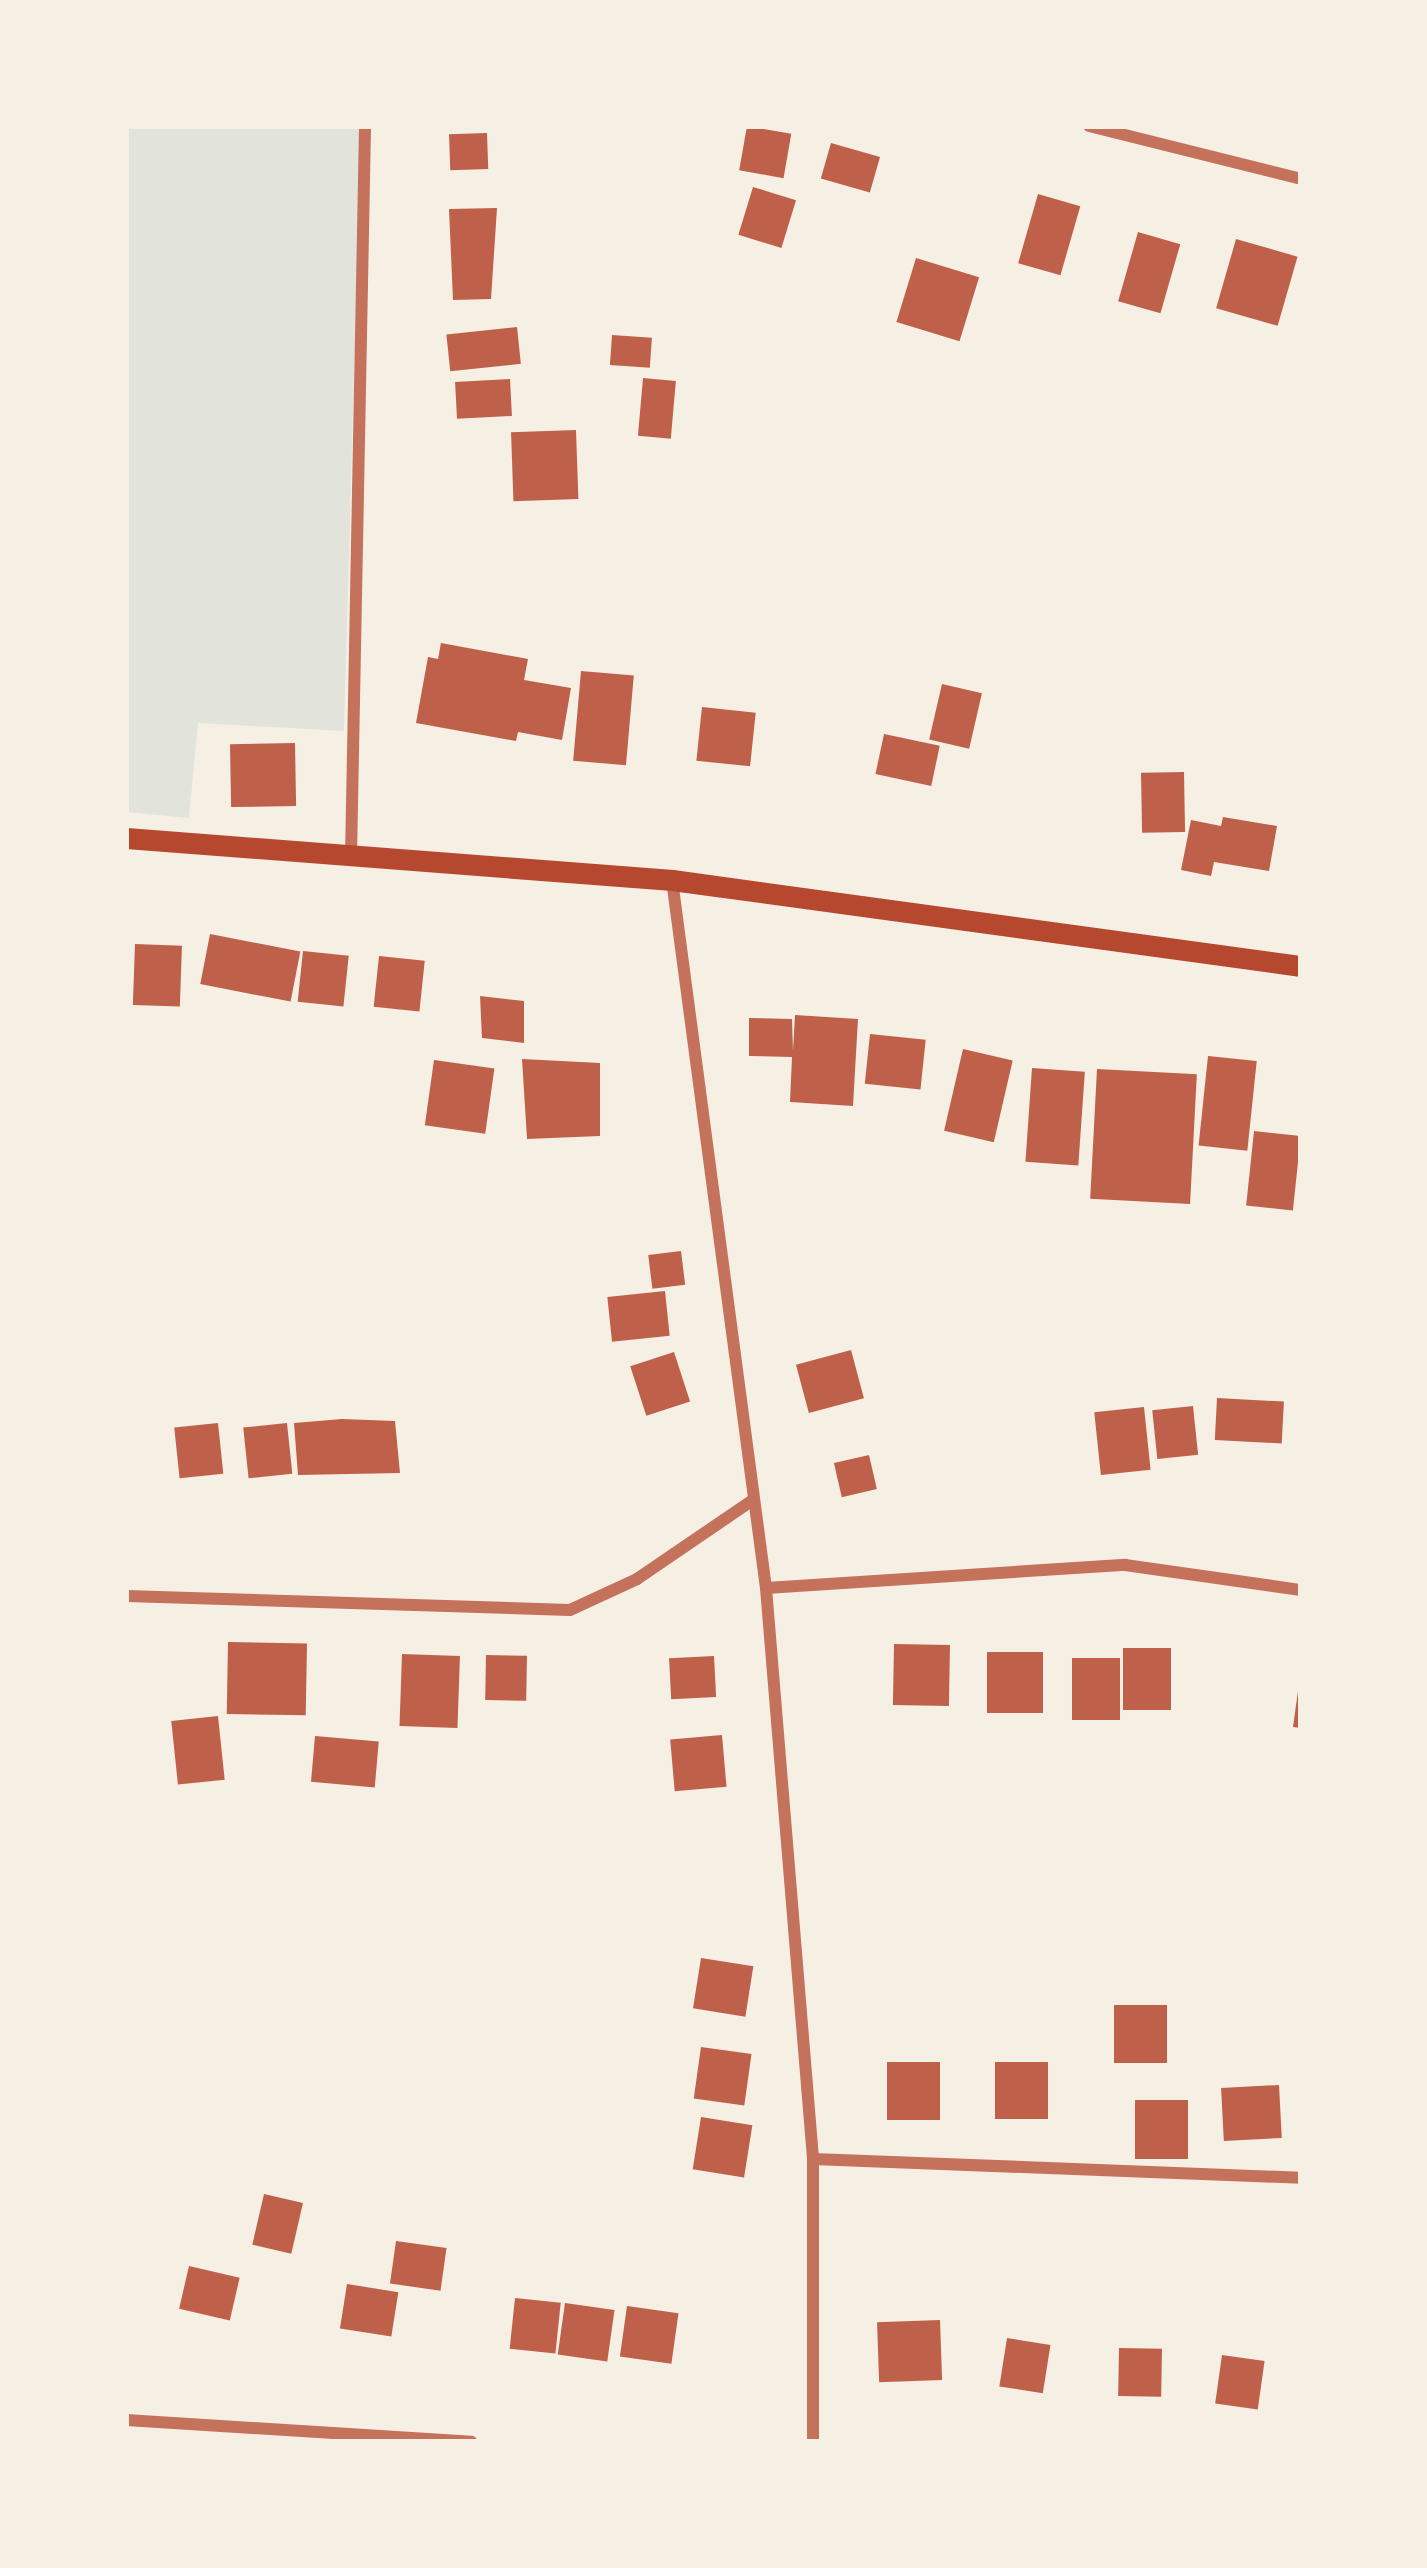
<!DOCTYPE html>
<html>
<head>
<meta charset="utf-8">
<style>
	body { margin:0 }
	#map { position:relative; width:1427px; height:2568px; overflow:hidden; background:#f6efe4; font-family:"Nunito Sans",sans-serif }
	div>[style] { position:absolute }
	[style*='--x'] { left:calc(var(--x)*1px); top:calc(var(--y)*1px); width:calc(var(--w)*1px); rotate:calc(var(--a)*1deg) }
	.green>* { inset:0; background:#e2e4dc }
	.building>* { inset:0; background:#bf614a; transform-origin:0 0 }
	.minor>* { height:12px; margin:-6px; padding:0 6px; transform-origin:6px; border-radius:6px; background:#c5725c }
	.secondary>* { height:21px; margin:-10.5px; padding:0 10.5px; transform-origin:10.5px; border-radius:10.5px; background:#b5482f }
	span { translate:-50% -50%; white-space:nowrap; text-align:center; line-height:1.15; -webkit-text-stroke:12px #f6efe4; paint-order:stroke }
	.frame { position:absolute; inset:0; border:129px solid #f6efe4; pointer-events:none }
</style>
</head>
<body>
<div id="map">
	<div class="green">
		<i style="clip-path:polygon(126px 126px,361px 126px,344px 731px,198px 723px,189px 818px,126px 812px)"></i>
	</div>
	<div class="building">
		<i style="left:747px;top:126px;width:45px;height:45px;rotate:10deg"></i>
		<i style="left:487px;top:133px;width:36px;height:38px;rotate:88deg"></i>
		<i style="left:831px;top:143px;width:51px;height:37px;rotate:16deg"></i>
		<i style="left:753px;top:187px;width:45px;height:50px;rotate:17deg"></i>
		<i style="left:1038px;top:194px;width:44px;height:72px;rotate:16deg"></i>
		<i style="clip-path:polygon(497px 208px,491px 299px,453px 300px,449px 209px)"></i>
		<i style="left:1138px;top:232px;width:44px;height:72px;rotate:16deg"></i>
		<i style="left:1236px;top:239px;width:64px;height:72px;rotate:16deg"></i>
		<i style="left:916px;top:258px;width:66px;height:67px;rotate:17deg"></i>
		<i style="left:517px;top:327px;width:37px;height:71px;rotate:84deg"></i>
		<i style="left:612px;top:335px;width:40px;height:30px;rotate:4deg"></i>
		<i style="left:643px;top:378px;width:33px;height:58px;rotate:5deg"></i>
		<i style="left:510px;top:379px;width:37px;height:55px;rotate:87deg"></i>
		<i style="left:576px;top:430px;width:69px;height:65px;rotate:88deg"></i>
		<i style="clip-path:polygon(441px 643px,528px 659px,524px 680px,571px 688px,562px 740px,518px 732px,516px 741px,416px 723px,428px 657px,438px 659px)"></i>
		<i style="left:581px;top:671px;width:53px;height:90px;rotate:5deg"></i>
		<i style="left:942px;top:684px;width:41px;height:57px;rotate:13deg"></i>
		<i style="left:702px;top:707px;width:54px;height:54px;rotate:6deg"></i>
		<i style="left:884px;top:734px;width:57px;height:41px;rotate:12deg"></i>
		<i style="left:295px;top:743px;width:63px;height:65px;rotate:89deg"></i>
		<i style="left:1184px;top:772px;width:60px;height:43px;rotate:89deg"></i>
		<i style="clip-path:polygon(1223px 817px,1277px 826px,1269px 871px,1214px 862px,1211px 876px,1181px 870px,1191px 820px,1221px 826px)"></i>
		<i style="left:210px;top:934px;width:92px;height:51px;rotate:11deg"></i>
		<i style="left:135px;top:944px;width:47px;height:61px;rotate:2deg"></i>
		<i style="left:303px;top:951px;width:46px;height:51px;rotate:6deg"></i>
		<i style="left:379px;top:956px;width:46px;height:51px;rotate:6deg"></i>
		<i style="clip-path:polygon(480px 996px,524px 1001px,524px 1043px,482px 1038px)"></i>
		<i style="clip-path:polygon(795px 1015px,858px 1019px,853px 1106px,790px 1102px,792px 1057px,749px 1056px,749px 1018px,792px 1019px,793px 1051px)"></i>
		<i style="left:870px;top:1034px;width:56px;height:50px;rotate:6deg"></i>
		<i style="left:963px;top:1049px;width:51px;height:84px;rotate:13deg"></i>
		<i style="left:1208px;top:1056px;width:49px;height:90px;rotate:6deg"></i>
		<i style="clip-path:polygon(522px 1059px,600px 1063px,600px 1136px,527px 1139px)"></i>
		<i style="left:434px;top:1060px;width:61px;height:66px;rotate:8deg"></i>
		<i style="left:1032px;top:1068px;width:53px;height:94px;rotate:4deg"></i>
		<i style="left:1097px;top:1069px;width:100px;height:130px;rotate:3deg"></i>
		<i style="left:1254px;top:1131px;width:47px;height:75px;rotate:6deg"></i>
		<i style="left:681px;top:1251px;width:34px;height:33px;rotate:83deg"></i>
		<i style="left:665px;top:1291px;width:45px;height:58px;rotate:84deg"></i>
		<i style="left:851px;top:1350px;width:50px;height:57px;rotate:75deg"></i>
		<i style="left:674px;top:1352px;width:52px;height:46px;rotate:72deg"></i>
		<i style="left:1217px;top:1398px;width:67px;height:42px;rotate:3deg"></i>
		<i style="left:1193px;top:1406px;width:49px;height:41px;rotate:84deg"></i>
		<i style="left:1144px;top:1407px;width:63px;height:50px;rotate:84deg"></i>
		<i style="clip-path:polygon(342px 1419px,395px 1421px,400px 1473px,298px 1475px,294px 1423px)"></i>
		<i style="left:218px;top:1423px;width:51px;height:44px;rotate:84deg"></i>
		<i style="left:287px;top:1423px;width:51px;height:44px;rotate:84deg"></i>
		<i style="left:869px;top:1455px;width:35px;height:36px;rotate:77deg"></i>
		<i style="left:228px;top:1642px;width:79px;height:72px;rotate:1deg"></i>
		<i style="left:894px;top:1644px;width:56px;height:61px;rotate:1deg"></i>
		<i style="left:1123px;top:1648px;width:48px;height:62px"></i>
		<i style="left:987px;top:1652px;width:56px;height:61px"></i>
		<i style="left:402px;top:1654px;width:58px;height:72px;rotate:2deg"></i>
		<i style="left:486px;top:1655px;width:41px;height:45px;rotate:1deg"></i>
		<i style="left:714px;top:1656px;width:41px;height:45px;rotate:87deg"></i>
		<i style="left:1072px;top:1658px;width:48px;height:62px"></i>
		<i style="clip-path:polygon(1298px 1691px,1301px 1691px,1301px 1728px,1293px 1727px)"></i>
		<i style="left:218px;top:1716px;width:64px;height:47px;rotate:84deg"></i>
		<i style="left:722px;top:1735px;width:52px;height:52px;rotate:85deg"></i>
		<i style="left:315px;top:1736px;width:64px;height:46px;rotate:5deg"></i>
		<i style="left:701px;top:1958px;width:53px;height:51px;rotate:9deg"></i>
		<i style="left:1114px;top:2005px;width:53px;height:58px"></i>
		<i style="left:701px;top:2047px;width:51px;height:52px;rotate:8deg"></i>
		<i style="left:887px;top:2062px;width:53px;height:58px"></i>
		<i style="left:995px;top:2062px;width:53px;height:57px"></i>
		<i style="left:1279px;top:2085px;width:53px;height:58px;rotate:87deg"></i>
		<i style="left:1135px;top:2100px;width:53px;height:59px"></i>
		<i style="left:701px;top:2117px;width:52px;height:53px;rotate:9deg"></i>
		<i style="left:264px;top:2194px;width:40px;height:52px;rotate:13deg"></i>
		<i style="left:396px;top:2241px;width:51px;height:43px;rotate:8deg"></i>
		<i style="left:189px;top:2266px;width:52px;height:44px;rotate:13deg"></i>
		<i style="left:347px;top:2284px;width:52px;height:45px;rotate:9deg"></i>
		<i style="left:515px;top:2298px;width:46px;height:51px;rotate:6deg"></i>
		<i style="left:565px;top:2303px;width:50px;height:52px;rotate:8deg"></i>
		<i style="left:627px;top:2306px;width:52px;height:51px;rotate:8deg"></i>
		<i style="left:940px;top:2320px;width:60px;height:63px;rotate:88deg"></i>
		<i style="left:1007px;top:2338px;width:44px;height:49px;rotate:9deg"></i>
		<i style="left:1119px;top:2348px;width:43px;height:48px;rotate:1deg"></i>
		<i style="left:1222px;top:2355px;width:43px;height:49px;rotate:8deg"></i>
	</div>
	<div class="minor">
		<i style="--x:1089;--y:126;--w:219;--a:14"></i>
		<i style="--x:351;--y:857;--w:731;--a:-88.9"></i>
		<i style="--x:672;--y:880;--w:714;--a:82.44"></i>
		<i style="--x:766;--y:1588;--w:573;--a:85.29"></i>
		<i style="--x:813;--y:2159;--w:283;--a:90"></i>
		<i style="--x:766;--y:1588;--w:360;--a:-3.7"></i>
		<i style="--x:1125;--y:1565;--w:178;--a:8.1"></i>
		<i style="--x:126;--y:1596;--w:444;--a:1.8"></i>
		<i style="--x:570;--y:1610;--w:74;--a:-24.8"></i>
		<i style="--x:637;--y:1579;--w:140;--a:-34.3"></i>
		<i style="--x:813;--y:2159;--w:488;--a:2.2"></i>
		<i style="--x:126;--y:2420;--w:346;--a:3.6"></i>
	</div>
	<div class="secondary">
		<i style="--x:126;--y:838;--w:548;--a:4.4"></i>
		<i style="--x:672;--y:880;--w:635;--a:7.79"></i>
	</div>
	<div class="frame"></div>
</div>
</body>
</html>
